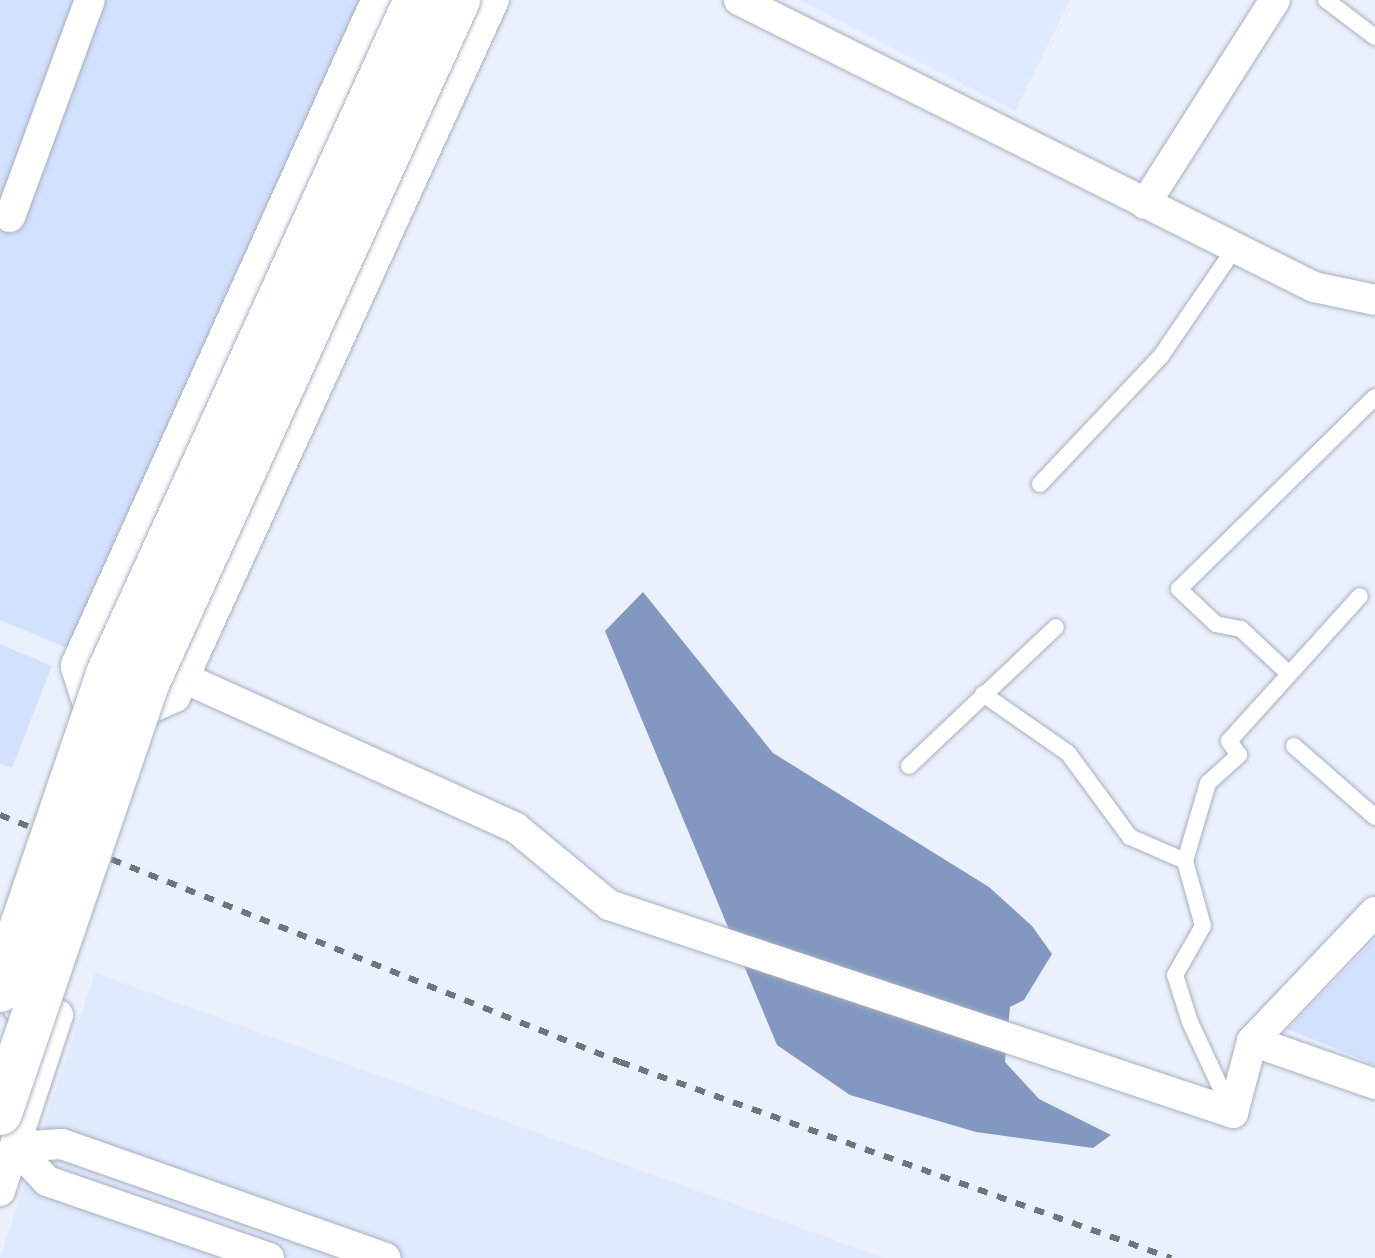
<!DOCTYPE html>
<html>
<head>
<meta charset="utf-8">
<style>
	body { margin:0 }
	#map { position:relative; width:1375px; height:1258px; overflow:hidden; background:#ebf1fc; font-family:"Work Sans",sans-serif }
	div>[style] { position:absolute }
	[style*='--x'] { left:calc(var(--x)*1px); top:calc(var(--y)*1px); width:calc(var(--w)*1px); rotate:calc(var(--a)*1deg) }
	.built>* { inset:0; background:#dfeafe }
	.green>* { inset:0; background:#d2e1fd }
	.water>* { inset:0; background:#8398c1 }
	.roads { filter:drop-shadow(0 0 2px #a7b0c1) drop-shadow(0 0 2px #a7b0c1) }
	.lane>* { height:16px; margin:-8px; padding:0 8px; transform-origin:8px; border-radius:8px; background:#fff }
	.street>* { height:30px; margin:-15px; padding:0 15px; transform-origin:15px; border-radius:15px; background:#fff }
	.secondary>* { height:44px; margin:-22px; padding:0 22px; transform-origin:22px; border-radius:22px; background:#fff }
	.rail>* { height:6px; margin-top:-3px; transform-origin:0; background:repeating-linear-gradient(90deg,#70747d 0 10px,transparent 0 20px) }
	.bridges { filter:drop-shadow(0 0 2px #a7b0c1) drop-shadow(0 0 2px #a7b0c1) }
	.secondary-bridge>* { height:44px; margin:-22px; padding:0 22px; transform-origin:22px; border-radius:22px; background:#fff }
	span { translate:-50% -50%; white-space:nowrap; text-align:center; line-height:1.15; -webkit-text-stroke:8px #fefefe; paint-order:stroke }
</style>
</head>
<body>
<div id="map">
	<div class="built">
		<i style="clip-path:polygon(799px 0,1070px 0,1015px 111px)"></i>
		<i style="clip-path:polygon(95px 973px,884px 1258px,0 1258px)"></i>
	</div>
	<div class="green">
		<i style="clip-path:polygon(0 0,367px 0,74px 651px,0 620px)"></i>
		<i style="clip-path:polygon(0 644px,52px 666px,12px 768px,0 763px)"></i>
		<i style="clip-path:polygon(1375px 939px,1375px 1065px,1288px 1029px)"></i>
	</div>
	<div class="water">
		<i style="clip-path:polygon(643px 592px,773px 753px,989px 887px,1032px 926px,1052px 954px,1024px 1000px,1010px 1007px,1005px 1062px,1039px 1099px,1111px 1135px,1093px 1148px,976px 1132px,850px 1095px,777px 1045px,605px 631px)"></i>
	</div>
	<div class="roads">
		<div class="lane">
			<i style="--x:1326;--y:0;--w:61;--a:37.1"></i>
			<i style="--x:1040;--y:484;--w:176;--a:-46.6"></i>
			<i style="--x:1161;--y:356;--w:131;--a:-55.6"></i>
			<i style="--x:1289;--y:674;--w:66;--a:-136.8"></i>
			<i style="--x:1241;--y:629;--w:25;--a:-169"></i>
			<i style="--x:1216;--y:624;--w:51;--a:-136.6"></i>
			<i style="--x:1179;--y:589;--w:274;--a:-44.4"></i>
			<i style="--x:983;--y:694;--w:103;--a:34.8"></i>
			<i style="--x:1068;--y:753;--w:104;--a:53.6"></i>
			<i style="--x:1130;--y:837;--w:60;--a:23.6"></i>
			<i style="--x:1294;--y:746;--w:108;--a:41.2"></i>
			<i style="--x:909;--y:766;--w:202;--a:-43.4"></i>
			<i style="--x:1232;--y:1112;--w:99;--a:-115"></i>
			<i style="--x:1190;--y:1022;--w:49;--a:-107.7"></i>
			<i style="--x:1175;--y:975;--w:56;--a:-60.3"></i>
			<i style="--x:1203;--y:926;--w:67;--a:-105.5"></i>
			<i style="--x:1185;--y:861;--w:81;--a:-73.6"></i>
			<i style="--x:1208;--y:783;--w:42;--a:-42.1"></i>
			<i style="--x:1239;--y:755;--w:17;--a:-126"></i>
			<i style="--x:1229;--y:741;--w:195;--a:-47.9"></i>
		</div>
		<div class="street">
			<i style="--x:739;--y:0;--w:643;--a:26.53"></i>
			<i style="--x:1314;--y:287;--w:62;--a:12"></i>
			<i style="--x:1145;--y:204;--w:242;--a:-57.5"></i>
			<i style="--x:10;--y:217;--w:231;--a:-69.8"></i>
			<i style="--x:184;--y:678;--w:364;--a:24.3"></i>
			<i style="--x:516;--y:828;--w:121;--a:39.6"></i>
			<i style="--x:609;--y:905;--w:658;--a:18.43"></i>
			<i style="--x:1233;--y:1113;--w:74;--a:-75.2"></i>
			<i style="--x:1252;--y:1041;--w:178;--a:-46.4"></i>
			<i style="--x:126;--y:719;--w:54;--a:-24.2"></i>
			<i style="--x:175;--y:697;--w:767;--a:-65.41"></i>
			<i style="--x:1252;--y:1041;--w:130;--a:19.3"></i>
			<i style="--x:15;--y:1147;--w:47;--a:-3.7"></i>
			<i style="--x:62;--y:1144;--w:343;--a:19.4"></i>
			<i style="--x:15;--y:1147;--w:47;--a:46.7"></i>
			<i style="--x:47;--y:1181;--w:235;--a:19.1"></i>
			<i style="--x:0;--y:1191;--w:185;--a:-71.8"></i>
			<i style="--x:58;--y:1015;--w:41;--a:-168.7"></i>
		</div>
		<div class="secondary">
			<i style="--x:103;--y:729;--w:66;--a:-107.6"></i>
			<i style="--x:83;--y:666;--w:731;--a:-65.68"></i>
		</div>
	</div>
	<div class="rail">
		<i style="--x:0;--y:815;--w:667;--a:21.72"></i>
		<i style="--x:620;--y:1062;--w:585;--a:19.58"></i>
	</div>
	<div class="bridges">
		<div class="secondary-bridge">
			<i style="--x:0;--y:990;--w:334;--a:-71.1"></i>
			<i style="--x:108;--y:674;--w:741;--a:-65.44"></i>
			<i style="--x:0;--y:1113;--w:451;--a:-71.1"></i>
			<i style="--x:146;--y:686;--w:754;--a:-65.54"></i>
		</div>
	</div>
</div>
</body>
</html>
